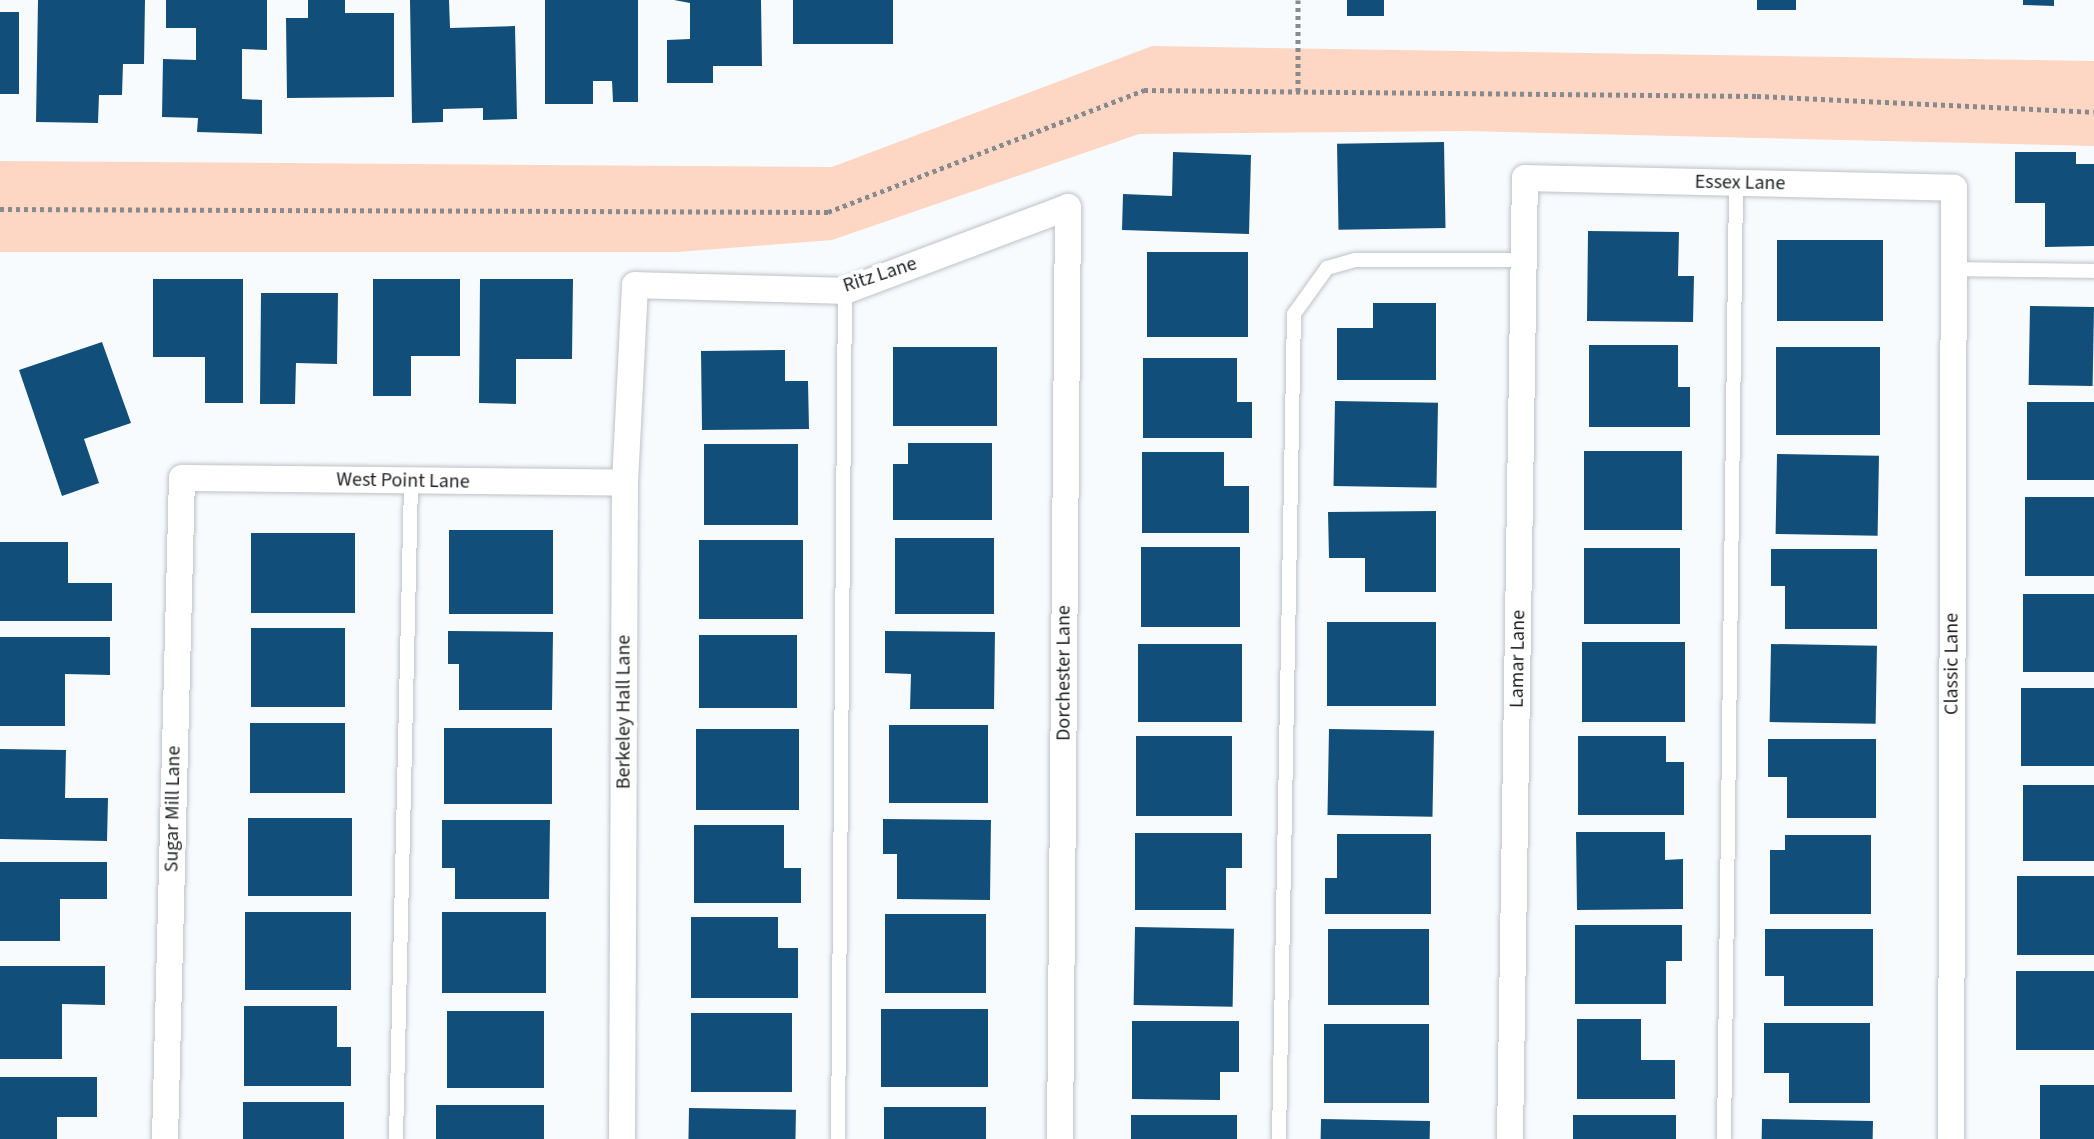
<!DOCTYPE html>
<html>
<head>
<meta charset="utf-8">
<style>
	body { margin:0 }
	#map { position:relative; width:2094px; height:1139px; overflow:hidden; background:#f8fbfe; font-family:"Source Sans 3",sans-serif }
	div>[style] { position:absolute }
	[style*='--x'] { left:calc(var(--x)*1px); top:calc(var(--y)*1px); width:calc(var(--w)*1px); rotate:calc(var(--a)*1deg) }
	.green>* { inset:0; background:#fdd6c4 }
	.building>* { inset:0; background:#114e79; transform-origin:0 0 }
	.path>* { height:5px; margin-top:-2.5px; transform-origin:0; background:repeating-linear-gradient(90deg,#888a8d 0 4px,transparent 0 8px) }
	.roads { filter:drop-shadow(0 0 2px #bdc2c7) drop-shadow(0 0 2px #bdc2c7) }
	.service>* { height:14px; margin:-7px; padding:0 7px; transform-origin:7px; border-radius:7px; background:#fff }
	.minor>* { height:26px; margin:-13px; padding:0 13px; transform-origin:13px; border-radius:13px; background:#fff }
	span { translate:-50% -50%; white-space:nowrap; text-align:center; line-height:1.15; -webkit-text-stroke:8px #fff; paint-order:stroke }
	.street-label { font-size:20px; color:#1e2022 }
</style>
</head>
<body>
<div id="map">
	<div class="green">
		<i style="clip-path:polygon(1152px 46px,2094px 61px,2094px 146px,1466px 131px,1139px 134px,832px 240px,678px 252px,0 252px,0 161px,832px 167px)"></i>
	</div>
	<div class="building">
		<i style="clip-path:polygon(38px 0,145px 0,144px 64px,123px 64px,122px 95px,99px 95px,98px 123px,36px 122px)"></i>
		<i style="clip-path:polygon(166px 0,267px 0,267px 50px,242px 49px,242px 99px,262px 100px,262px 134px,197px 132px,198px 118px,162px 117px,163px 59px,196px 60px,196px 28px,166px 28px)"></i>
		<i style="clip-path:polygon(308px 0,345px 0,345px 13px,394px 13px,394px 97px,287px 98px,286px 18px,308px 18px)"></i>
		<i style="clip-path:polygon(410px 0,449px 0,450px 28px,515px 26px,517px 119px,483px 120px,483px 108px,443px 109px,443px 122px,412px 123px)"></i>
		<i style="clip-path:polygon(545px 0,638px 0,638px 102px,613px 102px,612px 81px,593px 81px,593px 104px,545px 104px)"></i>
		<i style="clip-path:polygon(674px 0,761px 0,762px 66px,713px 66px,713px 83px,667px 83px,667px 40px,690px 39px,690px 3px)"></i>
		<i style="left:793px;top:0;width:100px;height:44px"></i>
		<i style="left:1347px;top:0;width:37px;height:16px"></i>
		<i style="left:1757px;top:0;width:39px;height:10px"></i>
		<i style="clip-path:polygon(2023px 0,2054px 0,2054px 6px,2023px 5px)"></i>
		<i style="left:0;top:12px;width:19px;height:82px"></i>
		<i style="left:1444px;top:142px;width:86px;height:107px;rotate:89deg"></i>
		<i style="clip-path:polygon(1173px 152px,1251px 155px,1249px 234px,1122px 230px,1123px 194px,1172px 196px)"></i>
		<i style="clip-path:polygon(2015px 152px,2076px 152px,2076px 164px,2094px 164px,2094px 246px,2045px 247px,2045px 203px,2015px 203px)"></i>
		<i style="clip-path:polygon(1588px 231px,1679px 232px,1678px 276px,1694px 276px,1693px 322px,1587px 321px)"></i>
		<i style="left:1777px;top:240px;width:106px;height:81px"></i>
		<i style="left:1147px;top:252px;width:101px;height:85px"></i>
		<i style="clip-path:polygon(153px 279px,243px 279px,243px 403px,205px 403px,205px 357px,153px 357px)"></i>
		<i style="clip-path:polygon(373px 279px,460px 279px,460px 356px,411px 356px,411px 396px,373px 396px)"></i>
		<i style="clip-path:polygon(480px 279px,573px 279px,572px 359px,516px 359px,516px 404px,479px 403px)"></i>
		<i style="clip-path:polygon(261px 293px,338px 293px,337px 364px,296px 363px,295px 404px,260px 404px)"></i>
		<i style="clip-path:polygon(1373px 303px,1436px 303px,1436px 380px,1337px 380px,1337px 328px,1373px 328px)"></i>
		<i style="left:2030px;top:306px;width:64px;height:79px;rotate:1deg"></i>
		<i style="clip-path:polygon(102px 342px,131px 423px,84px 439px,99px 483px,62px 496px,19px 370px)"></i>
		<i style="clip-path:polygon(1589px 345px,1678px 345px,1678px 387px,1690px 387px,1690px 427px,1589px 427px)"></i>
		<i style="left:893px;top:347px;width:104px;height:79px"></i>
		<i style="left:1776px;top:347px;width:104px;height:88px"></i>
		<i style="clip-path:polygon(785px 350px,785px 381px,808px 381px,809px 429px,702px 430px,701px 351px)"></i>
		<i style="clip-path:polygon(1143px 358px,1237px 358px,1237px 402px,1252px 402px,1252px 438px,1143px 438px)"></i>
		<i style="left:1335px;top:401px;width:103px;height:85px;rotate:1deg"></i>
		<i style="left:2027px;top:402px;width:67px;height:78px"></i>
		<i style="clip-path:polygon(908px 443px,992px 443px,992px 520px,893px 520px,893px 464px,908px 464px)"></i>
		<i style="left:704px;top:444px;width:94px;height:81px"></i>
		<i style="left:1584px;top:451px;width:98px;height:79px"></i>
		<i style="clip-path:polygon(1142px 452px,1224px 452px,1224px 486px,1249px 486px,1249px 533px,1142px 533px)"></i>
		<i style="left:1777px;top:454px;width:102px;height:80px;rotate:1deg"></i>
		<i style="left:2025px;top:497px;width:69px;height:79px"></i>
		<i style="clip-path:polygon(1436px 511px,1436px 592px,1365px 592px,1365px 558px,1329px 558px,1328px 512px)"></i>
		<i style="left:449px;top:530px;width:104px;height:84px"></i>
		<i style="left:251px;top:533px;width:104px;height:80px"></i>
		<i style="left:895px;top:538px;width:99px;height:76px"></i>
		<i style="left:699px;top:540px;width:104px;height:79px"></i>
		<i style="clip-path:polygon(0 542px,68px 542px,68px 583px,112px 583px,112px 621px,0 621px)"></i>
		<i style="left:1141px;top:547px;width:99px;height:80px"></i>
		<i style="left:1584px;top:548px;width:96px;height:76px"></i>
		<i style="clip-path:polygon(1771px 549px,1877px 549px,1877px 629px,1785px 629px,1785px 586px,1771px 586px)"></i>
		<i style="left:2023px;top:594px;width:71px;height:78px"></i>
		<i style="left:1327px;top:622px;width:109px;height:84px"></i>
		<i style="left:251px;top:628px;width:94px;height:79px"></i>
		<i style="clip-path:polygon(448px 631px,553px 632px,552px 710px,459px 710px,459px 664px,448px 664px)"></i>
		<i style="clip-path:polygon(885px 631px,995px 632px,994px 709px,910px 709px,911px 674px,885px 673px)"></i>
		<i style="left:699px;top:635px;width:98px;height:73px"></i>
		<i style="clip-path:polygon(0 637px,110px 637px,110px 675px,65px 674px,65px 726px,0 726px)"></i>
		<i style="left:1582px;top:642px;width:103px;height:80px"></i>
		<i style="left:1138px;top:644px;width:104px;height:78px"></i>
		<i style="left:1771px;top:644px;width:106px;height:78px;rotate:1deg"></i>
		<i style="left:2021px;top:688px;width:73px;height:78px"></i>
		<i style="left:250px;top:723px;width:95px;height:70px"></i>
		<i style="left:889px;top:725px;width:99px;height:78px"></i>
		<i style="left:444px;top:728px;width:108px;height:76px"></i>
		<i style="left:696px;top:729px;width:103px;height:81px"></i>
		<i style="left:1329px;top:729px;width:105px;height:86px;rotate:1deg"></i>
		<i style="left:1136px;top:736px;width:96px;height:80px"></i>
		<i style="clip-path:polygon(1578px 736px,1666px 736px,1666px 762px,1684px 762px,1684px 815px,1578px 815px)"></i>
		<i style="clip-path:polygon(1768px 739px,1876px 739px,1876px 818px,1787px 818px,1787px 777px,1768px 777px)"></i>
		<i style="clip-path:polygon(0 749px,66px 750px,65px 798px,108px 798px,107px 841px,0 839px)"></i>
		<i style="left:2023px;top:785px;width:71px;height:76px"></i>
		<i style="left:248px;top:818px;width:104px;height:78px"></i>
		<i style="clip-path:polygon(883px 819px,991px 820px,990px 900px,897px 899px,897px 854px,883px 854px)"></i>
		<i style="clip-path:polygon(442px 820px,550px 820px,549px 899px,455px 899px,455px 868px,442px 868px)"></i>
		<i style="clip-path:polygon(694px 825px,784px 825px,784px 868px,801px 868px,801px 903px,694px 903px)"></i>
		<i style="clip-path:polygon(1576px 832px,1665px 832px,1665px 860px,1683px 859px,1683px 909px,1577px 910px)"></i>
		<i style="clip-path:polygon(1135px 833px,1242px 833px,1242px 868px,1226px 868px,1226px 910px,1135px 910px)"></i>
		<i style="clip-path:polygon(1337px 834px,1431px 834px,1431px 914px,1325px 914px,1325px 878px,1337px 878px)"></i>
		<i style="clip-path:polygon(1785px 835px,1871px 835px,1871px 914px,1770px 914px,1770px 850px,1785px 850px)"></i>
		<i style="clip-path:polygon(0 862px,107px 862px,107px 899px,60px 899px,60px 941px,0 941px)"></i>
		<i style="left:2017px;top:876px;width:77px;height:79px"></i>
		<i style="left:245px;top:912px;width:106px;height:78px"></i>
		<i style="left:442px;top:912px;width:104px;height:81px"></i>
		<i style="left:885px;top:914px;width:101px;height:79px"></i>
		<i style="clip-path:polygon(691px 917px,778px 917px,778px 948px,798px 948px,798px 998px,691px 998px)"></i>
		<i style="clip-path:polygon(1575px 925px,1682px 925px,1682px 961px,1666px 961px,1666px 1004px,1575px 1004px)"></i>
		<i style="left:1135px;top:927px;width:99px;height:78px;rotate:1deg"></i>
		<i style="left:1328px;top:929px;width:101px;height:76px"></i>
		<i style="clip-path:polygon(1765px 929px,1873px 929px,1873px 1006px,1784px 1006px,1784px 976px,1765px 976px)"></i>
		<i style="clip-path:polygon(0 966px,105px 966px,105px 1005px,62px 1004px,62px 1059px,0 1059px)"></i>
		<i style="left:2016px;top:971px;width:78px;height:79px"></i>
		<i style="clip-path:polygon(244px 1006px,337px 1006px,337px 1047px,351px 1047px,351px 1086px,244px 1086px)"></i>
		<i style="left:988px;top:1009px;width:78px;height:107px;rotate:90deg"></i>
		<i style="left:447px;top:1011px;width:97px;height:77px"></i>
		<i style="left:691px;top:1013px;width:101px;height:79px"></i>
		<i style="clip-path:polygon(1577px 1019px,1641px 1019px,1641px 1060px,1675px 1060px,1675px 1099px,1577px 1099px)"></i>
		<i style="clip-path:polygon(1132px 1021px,1239px 1021px,1239px 1072px,1220px 1072px,1220px 1100px,1132px 1099px)"></i>
		<i style="clip-path:polygon(1764px 1023px,1870px 1023px,1870px 1103px,1789px 1103px,1789px 1073px,1764px 1073px)"></i>
		<i style="left:1324px;top:1024px;width:105px;height:79px"></i>
		<i style="clip-path:polygon(0 1077px,97px 1077px,97px 1117px,57px 1117px,57px 1139px,0 1139px)"></i>
		<i style="left:2040px;top:1085px;width:54px;height:54px"></i>
		<i style="left:243px;top:1102px;width:101px;height:37px"></i>
		<i style="left:436px;top:1105px;width:108px;height:34px"></i>
		<i style="left:884px;top:1107px;width:102px;height:32px"></i>
		<i style="left:689px;top:1108px;width:107px;height:31px;rotate:1deg"></i>
		<i style="left:1131px;top:1115px;width:106px;height:24px"></i>
		<i style="left:1573px;top:1115px;width:103px;height:24px"></i>
		<i style="left:1321px;top:1119px;width:109px;height:20px;rotate:1deg"></i>
		<i style="left:1762px;top:1119px;width:111px;height:20px;rotate:1deg"></i>
	</div>
	<div class="path">
		<i style="--x:1298;--y:91;--w:91;--a:-90"></i>
		<i style="--x:0;--y:209;--w:828;--a:0.21"></i>
		<i style="--x:828;--y:212;--w:339;--a:-21.1"></i>
		<i style="--x:1144;--y:90;--w:613;--a:0.56"></i>
		<i style="--x:1757;--y:96;--w:337;--a:2.7"></i>
	</div>
	<div class="roads">
		<div class="service">
			<i style="--x:1954;--y:269;--w:140;--a:0.8"></i>
			<i style="--x:396;--y:1139;--w:658;--a:-88.69"></i>
			<i style="--x:838;--y:1139;--w:848;--a:-89.53"></i>
			<i style="--x:1279;--y:1139;--w:825;--a:-88.96"></i>
			<i style="--x:1294;--y:314;--w:57;--a:-54.3"></i>
			<i style="--x:1327;--y:268;--w:29;--a:-16"></i>
			<i style="--x:1355;--y:260;--w:169;--a:0"></i>
			<i style="--x:1724;--y:1139;--w:956;--a:-89.28"></i>
		</div>
		<div class="minor">
			<i style="--x:165;--y:1139;--w:661;--a:-88.53"></i>
			<i style="--x:182;--y:478;--w:443;--a:0.6"></i>
			<i style="--x:622;--y:1139;--w:656;--a:-89.74"></i>
			<i style="--x:625;--y:483;--w:198;--a:-87.1"></i>
			<i style="--x:635;--y:285;--w:210;--a:1.6"></i>
			<i style="--x:845;--y:291;--w:238;--a:-20.6"></i>
			<i style="--x:1068;--y:207;--w:932;--a:90.49"></i>
			<i style="--x:1510;--y:1139;--w:961;--a:-89.11"></i>
			<i style="--x:1525;--y:178;--w:429;--a:1.3"></i>
			<i style="--x:1954;--y:188;--w:951;--a:90.18"></i>
		</div>
	</div>
	<div class="street-label">
		<span style="left:1740px;top:183px;rotate:1deg">Essex Lane</span>
		<span style="left:880px;top:275px;rotate:-18deg">Ritz Lane</span>
		<span style="left:403px;top:481px;rotate:1deg">West Point Lane</span>
		<span style="left:1518px;top:659px;rotate:-89deg">Lamar Lane</span>
		<span style="left:1952px;top:664px;rotate:-90deg">Classic Lane</span>
		<span style="left:1064px;top:673px;rotate:-90deg">Dorchester Lane</span>
		<span style="left:624px;top:712px;rotate:-90deg">Berkeley Hall Lane</span>
		<span style="left:173px;top:809px;rotate:-89deg">Sugar Mill Lane</span>
	</div>
</div>
</body>
</html>
